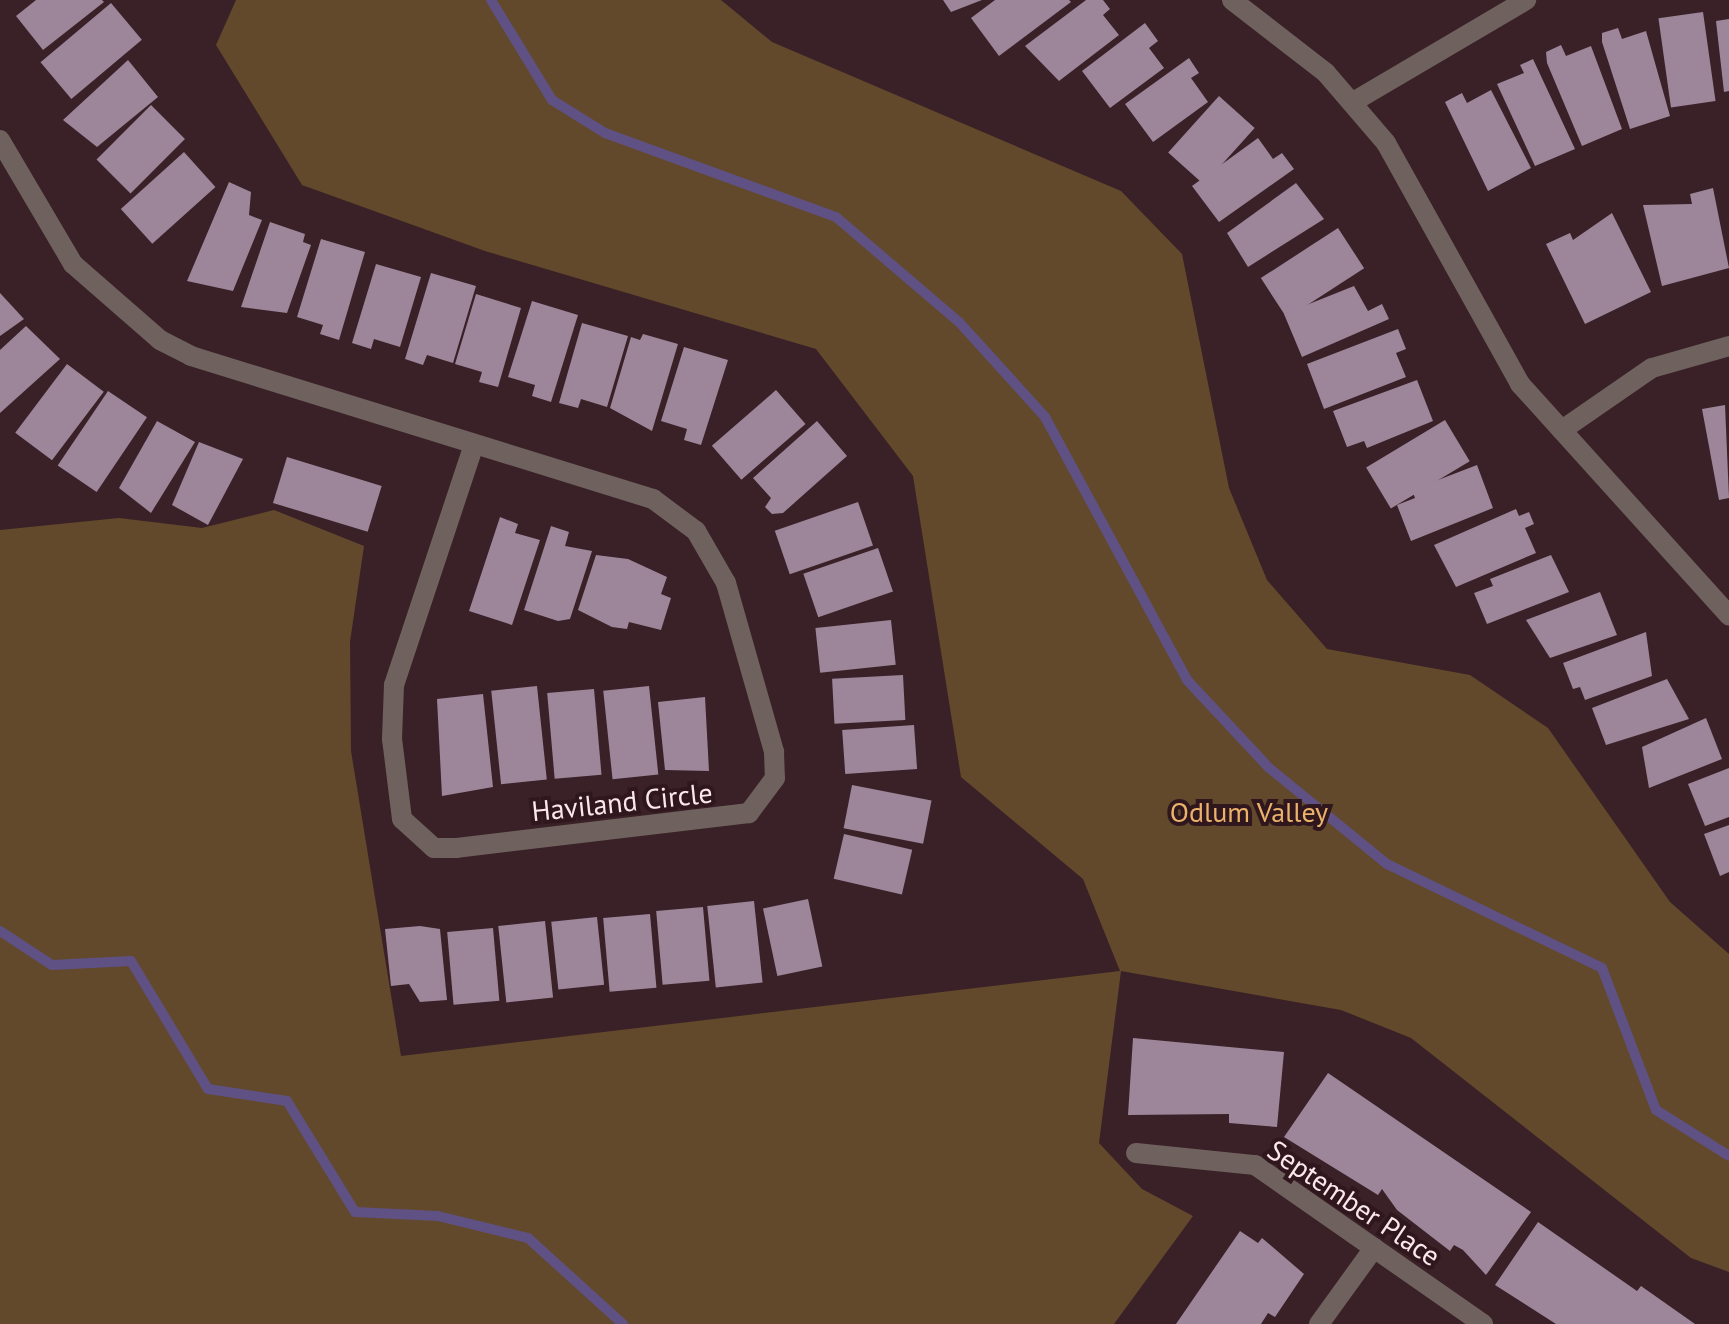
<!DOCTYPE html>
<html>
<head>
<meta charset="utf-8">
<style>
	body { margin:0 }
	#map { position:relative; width:1729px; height:1324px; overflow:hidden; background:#3a2127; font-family:"PT Sans",sans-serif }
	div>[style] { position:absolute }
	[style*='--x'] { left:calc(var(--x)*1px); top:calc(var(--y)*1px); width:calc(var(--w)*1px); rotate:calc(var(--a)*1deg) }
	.green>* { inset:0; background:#62492b }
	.stream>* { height:10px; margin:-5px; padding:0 5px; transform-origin:5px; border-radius:5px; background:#5f5183 }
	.building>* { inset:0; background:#9d869a; transform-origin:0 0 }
	.minor>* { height:20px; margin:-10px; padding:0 10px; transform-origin:10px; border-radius:10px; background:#6f625e }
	span { translate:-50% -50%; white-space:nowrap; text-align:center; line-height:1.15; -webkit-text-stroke:8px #30171e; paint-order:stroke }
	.street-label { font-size:28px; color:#fae8eb }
	.park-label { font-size:28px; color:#ebb26b }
</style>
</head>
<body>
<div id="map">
	<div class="green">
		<i style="clip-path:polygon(236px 0,721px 0,772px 42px,1121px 191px,1182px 254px,1229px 488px,1267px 580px,1327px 649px,1470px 675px,1548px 728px,1670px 902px,1729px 954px,1729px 1272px,1691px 1258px,1411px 1038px,1341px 1010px,1121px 971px,1099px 1143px,1142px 1189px,1193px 1216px,1114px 1324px,0 1324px,0 530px,119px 518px,202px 528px,274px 510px,364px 546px,350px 642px,351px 751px,401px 1056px,1120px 971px,1083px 879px,961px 777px,913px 476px,816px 349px,485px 251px,302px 185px,216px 45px)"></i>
	</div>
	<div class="stream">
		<i style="--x:491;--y:0;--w:117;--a:58.6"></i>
		<i style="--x:552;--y:100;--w:62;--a:31.9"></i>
		<i style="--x:605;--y:133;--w:246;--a:20"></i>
		<i style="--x:836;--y:217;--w:162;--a:40.5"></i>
		<i style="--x:959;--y:322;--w:128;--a:47.8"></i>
		<i style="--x:1045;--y:417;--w:299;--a:61.6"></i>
		<i style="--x:1187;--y:680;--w:119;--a:47"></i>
		<i style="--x:1268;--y:767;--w:154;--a:39.2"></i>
		<i style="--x:1387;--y:864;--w:239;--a:25.8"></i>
		<i style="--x:1602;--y:968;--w:152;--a:69.2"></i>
		<i style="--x:1656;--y:1110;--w:86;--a:32.2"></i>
		<i style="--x:0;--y:931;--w:62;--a:33.2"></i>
		<i style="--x:52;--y:965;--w:79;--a:-2.9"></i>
		<i style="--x:131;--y:961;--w:149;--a:59"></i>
		<i style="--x:208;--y:1089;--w:80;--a:8.6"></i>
		<i style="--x:287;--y:1101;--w:130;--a:58.5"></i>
		<i style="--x:355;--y:1212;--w:83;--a:2.8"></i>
		<i style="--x:438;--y:1216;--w:93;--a:13.7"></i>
		<i style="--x:528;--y:1238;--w:128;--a:42.2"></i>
	</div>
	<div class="building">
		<i style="clip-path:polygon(36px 0,102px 0,104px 2px,43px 50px,16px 16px)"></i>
		<i style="clip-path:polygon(943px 0,982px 0,951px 12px)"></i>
		<i style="clip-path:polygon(995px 0,1069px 0,1071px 2px,999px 56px,971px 18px)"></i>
		<i style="clip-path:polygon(1086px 0,1103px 0,1110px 9px,1103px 15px,1119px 35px,1059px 81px,1025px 46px)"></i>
		<i style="left:111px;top:3px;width:48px;height:92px;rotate:50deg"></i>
		<i style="left:1703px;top:12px;width:90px;height:45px;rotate:82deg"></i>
		<i style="clip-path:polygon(1729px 19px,1729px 91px,1724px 92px,1716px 21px)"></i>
		<i style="clip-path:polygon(1145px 23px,1158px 41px,1149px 48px,1164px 68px,1110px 108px,1082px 71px)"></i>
		<i style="clip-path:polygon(1618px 28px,1622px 39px,1646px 31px,1670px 116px,1630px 129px,1602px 42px,1602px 33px)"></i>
		<i style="clip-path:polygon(1561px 45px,1566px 56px,1591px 46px,1622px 129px,1582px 146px,1547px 63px,1546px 52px)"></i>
		<i style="clip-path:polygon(1189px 58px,1199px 73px,1191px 78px,1208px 102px,1153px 142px,1125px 104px)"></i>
		<i style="clip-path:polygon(1533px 59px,1575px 149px,1535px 166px,1497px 84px,1524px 73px,1520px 65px)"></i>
		<i style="clip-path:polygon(128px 60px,158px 97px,97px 147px,63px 120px)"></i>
		<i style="clip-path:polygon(1491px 90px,1531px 168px,1488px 191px,1445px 102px,1462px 93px,1467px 103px)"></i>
		<i style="left:1219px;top:96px;width:48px;height:76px;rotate:42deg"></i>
		<i style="left:151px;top:105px;width:48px;height:77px;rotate:45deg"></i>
		<i style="clip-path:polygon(1258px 138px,1273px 159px,1282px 153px,1294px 169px,1219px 222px,1192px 186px)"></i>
		<i style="left:184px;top:152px;width:47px;height:85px;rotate:48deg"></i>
		<i style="clip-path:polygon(229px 182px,251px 192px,249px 215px,262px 220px,233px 291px,187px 281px)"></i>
		<i style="clip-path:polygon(1296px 183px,1324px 219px,1248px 267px,1227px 233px)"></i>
		<i style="clip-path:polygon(1713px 188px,1729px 268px,1662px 286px,1643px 205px,1692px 204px,1690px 194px)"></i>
		<i style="clip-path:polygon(1612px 213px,1651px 292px,1585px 324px,1546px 244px,1570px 233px,1573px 240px)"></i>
		<i style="clip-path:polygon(270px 222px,305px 234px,303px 242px,311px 245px,287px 313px,241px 307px)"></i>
		<i style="left:1338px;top:228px;width:48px;height:92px;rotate:57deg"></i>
		<i style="clip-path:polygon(321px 239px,365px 252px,339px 340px,320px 334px,323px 325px,297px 317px)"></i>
		<i style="clip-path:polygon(376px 264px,421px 277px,400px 347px,374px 339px,371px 349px,352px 343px)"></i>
		<i style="clip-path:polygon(431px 273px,476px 286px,453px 363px,427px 355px,423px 365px,405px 359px)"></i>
		<i style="clip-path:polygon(1354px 286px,1368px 311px,1382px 304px,1389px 319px,1302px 357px,1284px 314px)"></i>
		<i style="clip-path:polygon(0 293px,24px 319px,0 336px)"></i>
		<i style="clip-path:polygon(476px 294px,521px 308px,498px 387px,479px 382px,482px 372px,455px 364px)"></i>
		<i style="clip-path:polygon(532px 301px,578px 315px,551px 402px,532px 396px,535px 385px,508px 377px)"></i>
		<i style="clip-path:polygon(582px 323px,628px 336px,607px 407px,581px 399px,578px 408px,559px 403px)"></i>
		<i style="clip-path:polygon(26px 326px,60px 359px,0 413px,0 350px)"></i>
		<i style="clip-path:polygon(1398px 329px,1406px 349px,1396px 353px,1406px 377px,1324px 409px,1307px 364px)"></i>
		<i style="clip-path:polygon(643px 334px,678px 344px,652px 431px,610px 408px,631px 337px,640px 340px)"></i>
		<i style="clip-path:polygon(684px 347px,728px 360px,701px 445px,684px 440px,687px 429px,661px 421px)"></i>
		<i style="left:67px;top:364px;width:46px;height:86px;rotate:37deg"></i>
		<i style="clip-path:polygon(1417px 380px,1433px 421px,1367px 448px,1364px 441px,1347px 447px,1333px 411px)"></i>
		<i style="left:776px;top:390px;width:45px;height:85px;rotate:49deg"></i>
		<i style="left:108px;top:391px;width:47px;height:90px;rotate:34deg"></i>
		<i style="clip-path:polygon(1725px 405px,1729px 498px,1719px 500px,1702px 409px)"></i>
		<i style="left:1445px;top:420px;width:48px;height:92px;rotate:59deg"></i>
		<i style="clip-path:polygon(157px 421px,195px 442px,151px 513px,119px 488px)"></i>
		<i style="clip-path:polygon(817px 421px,847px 456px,783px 513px,772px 514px,765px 507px,771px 498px,753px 478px)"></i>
		<i style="clip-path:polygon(199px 442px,243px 459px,208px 525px,172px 505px)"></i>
		<i style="left:287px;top:457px;width:99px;height:48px;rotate:17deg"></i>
		<i style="clip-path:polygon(1477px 465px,1493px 508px,1411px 541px,1397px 505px,1415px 498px,1412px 490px)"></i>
		<i style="left:858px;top:502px;width:46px;height:88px;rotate:71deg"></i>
		<i style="clip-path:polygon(1516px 509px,1519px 516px,1529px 512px,1534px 524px,1525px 528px,1536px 553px,1456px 587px,1434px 545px)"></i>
		<i style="clip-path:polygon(500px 517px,518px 524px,515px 533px,540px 540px,512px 625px,469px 611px)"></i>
		<i style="clip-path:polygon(551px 526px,569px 532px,565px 546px,592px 551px,570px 619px,558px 621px,524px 610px)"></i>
		<i style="left:878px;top:548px;width:46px;height:79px;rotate:71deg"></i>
		<i style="clip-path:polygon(596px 555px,628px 559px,667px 577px,661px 594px,671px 598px,661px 630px,629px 622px,627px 629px,612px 627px,578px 610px)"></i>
		<i style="clip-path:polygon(1551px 555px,1569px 592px,1487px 624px,1474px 593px,1493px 586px,1490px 579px)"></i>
		<i style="clip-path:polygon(1600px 592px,1617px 635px,1550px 658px,1526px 620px)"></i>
		<i style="left:891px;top:620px;width:45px;height:76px;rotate:84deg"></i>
		<i style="clip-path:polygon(1646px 632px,1652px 676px,1585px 700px,1580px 687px,1573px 689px,1563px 663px)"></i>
		<i style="left:903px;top:675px;width:45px;height:71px;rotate:87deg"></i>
		<i style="clip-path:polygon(1667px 679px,1689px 719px,1606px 745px,1592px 708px)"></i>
		<i style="left:537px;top:686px;width:94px;height:46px;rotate:84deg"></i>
		<i style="left:649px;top:686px;width:89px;height:46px;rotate:84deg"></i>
		<i style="left:594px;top:689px;width:86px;height:47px;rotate:85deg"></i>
		<i style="clip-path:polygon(483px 694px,493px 787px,442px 796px,437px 699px)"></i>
		<i style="clip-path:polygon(705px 697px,709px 771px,665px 770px,658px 702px)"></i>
		<i style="clip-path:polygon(1706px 718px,1722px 759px,1649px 788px,1642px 747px)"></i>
		<i style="left:914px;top:725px;width:44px;height:72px;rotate:86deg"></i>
		<i style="clip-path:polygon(1729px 768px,1729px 817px,1705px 826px,1688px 784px)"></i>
		<i style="left:852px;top:785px;width:81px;height:44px;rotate:11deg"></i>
		<i style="clip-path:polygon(1729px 825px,1729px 872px,1720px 876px,1704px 834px)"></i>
		<i style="left:844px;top:834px;width:70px;height:46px;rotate:13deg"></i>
		<i style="left:808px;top:899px;width:69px;height:46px;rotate:78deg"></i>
		<i style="left:754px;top:901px;width:82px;height:47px;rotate:84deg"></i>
		<i style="left:703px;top:907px;width:74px;height:47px;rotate:85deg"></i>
		<i style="left:650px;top:914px;width:74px;height:47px;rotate:85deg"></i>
		<i style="left:597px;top:917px;width:68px;height:46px;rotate:84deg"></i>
		<i style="left:545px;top:921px;width:77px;height:47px;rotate:84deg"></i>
		<i style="clip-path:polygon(420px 926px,440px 929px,447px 1000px,420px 1002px,409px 984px,391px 986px,385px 929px)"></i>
		<i style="left:493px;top:928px;width:73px;height:46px;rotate:85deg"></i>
		<i style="clip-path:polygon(1133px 1038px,1284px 1052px,1277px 1127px,1229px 1123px,1229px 1114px,1128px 1115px)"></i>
		<i style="clip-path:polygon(1328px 1073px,1531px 1212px,1486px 1275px,1463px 1250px,1454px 1245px,1450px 1251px,1397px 1210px,1382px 1189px,1378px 1195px,1284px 1137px)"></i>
		<i style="clip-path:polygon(1538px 1222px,1637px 1291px,1641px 1286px,1695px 1324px,1556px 1324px,1495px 1285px)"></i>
		<i style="clip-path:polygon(1240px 1231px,1258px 1243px,1262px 1238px,1304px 1274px,1275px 1317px,1268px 1313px,1261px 1324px,1176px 1324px)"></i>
	</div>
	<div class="minor">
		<i style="--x:1232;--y:0;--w:119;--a:37.8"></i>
		<i style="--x:1326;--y:73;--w:92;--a:49.4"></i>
		<i style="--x:1386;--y:143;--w:276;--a:60.9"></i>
		<i style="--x:1520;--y:384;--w:312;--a:47.9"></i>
		<i style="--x:1353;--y:102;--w:201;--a:-30.5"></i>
		<i style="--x:0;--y:140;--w:144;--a:59.5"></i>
		<i style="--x:73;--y:264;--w:116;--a:41.1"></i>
		<i style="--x:160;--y:340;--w:35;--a:27"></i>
		<i style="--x:191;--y:356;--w:484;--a:17.2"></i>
		<i style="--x:653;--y:499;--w:54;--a:36.7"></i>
		<i style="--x:696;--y:531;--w:60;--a:60"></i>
		<i style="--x:726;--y:583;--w:176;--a:74.1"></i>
		<i style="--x:774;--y:752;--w:26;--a:88"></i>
		<i style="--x:775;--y:778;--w:44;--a:126.6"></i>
		<i style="--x:749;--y:813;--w:294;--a:173.2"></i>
		<i style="--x:457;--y:848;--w:23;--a:180"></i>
		<i style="--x:434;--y:848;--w:43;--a:-137.8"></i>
		<i style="--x:402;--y:819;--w:81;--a:-97.1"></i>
		<i style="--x:392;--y:739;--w:54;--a:-87.9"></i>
		<i style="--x:394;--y:685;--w:253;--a:-71.6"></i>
		<i style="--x:1562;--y:430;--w:109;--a:-34.6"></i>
		<i style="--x:1652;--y:368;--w:80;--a:-15.9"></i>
		<i style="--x:1136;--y:1153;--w:120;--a:5.8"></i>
		<i style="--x:1255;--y:1165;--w:278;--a:34.9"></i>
		<i style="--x:1319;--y:1324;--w:94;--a:-54.1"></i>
	</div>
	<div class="street-label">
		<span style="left:622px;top:802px;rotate:-6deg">Haviland Circle</span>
		<span style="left:1354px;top:1203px;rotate:34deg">September Place</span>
	</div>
	<div class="park-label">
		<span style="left:1249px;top:812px">Odlum Valley</span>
	</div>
</div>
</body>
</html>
